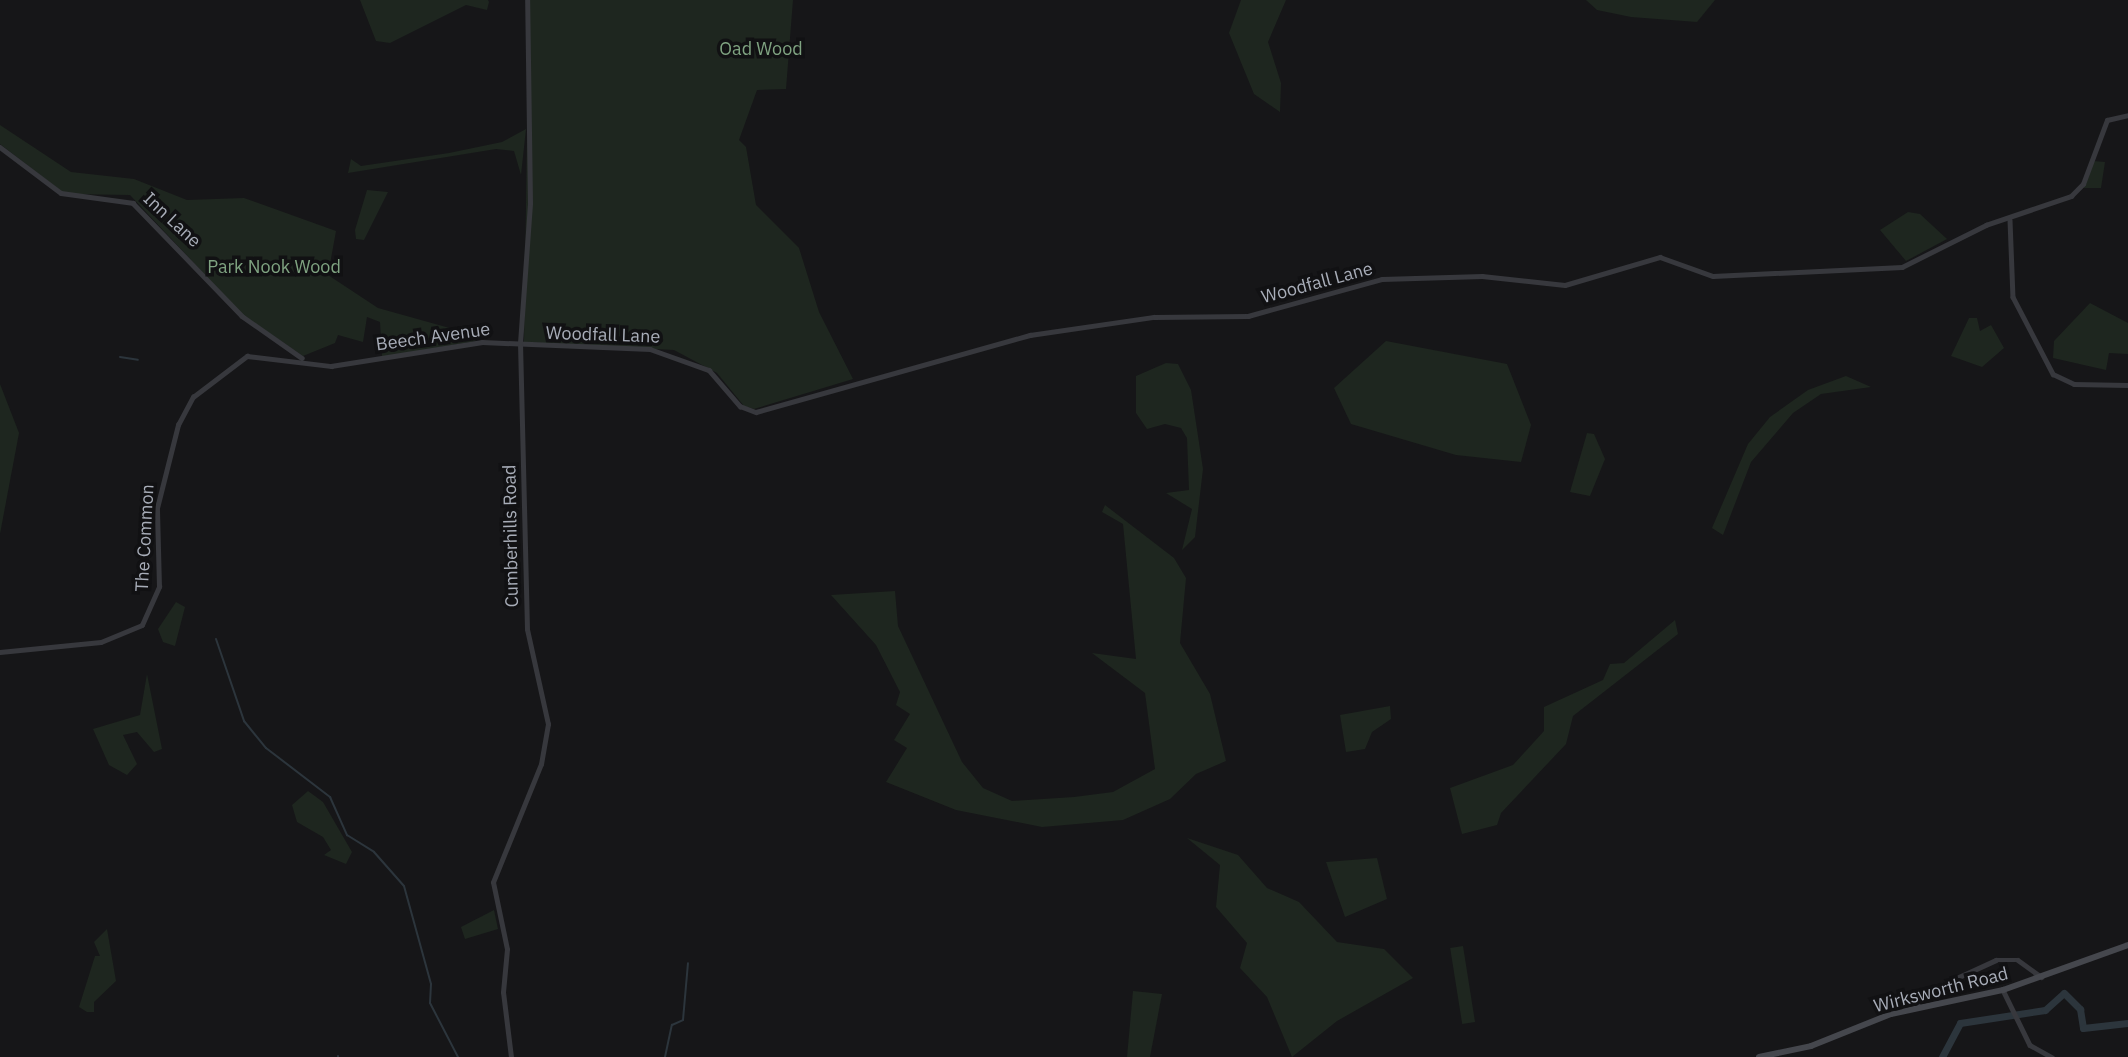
<!DOCTYPE html>
<html>
<head>
<meta charset="utf-8">
<style>
	body { margin:0 }
	#map { position:relative; width:2128px; height:1057px; overflow:hidden; background:#161618; font-family:"IBM Plex Sans",sans-serif }
	div>[style] { position:absolute }
	[style*='--x'] { left:calc(var(--x)*1px); top:calc(var(--y)*1px); width:calc(var(--w)*1px); rotate:calc(var(--a)*1deg) }
	.green>* { inset:0; background:#1e261f; transform-origin:0 0 }
	.stream>* { height:2px; margin:-1px; padding:0 1px; transform-origin:1px; border-radius:1px; background:#2c353c }
	.river>* { height:7px; margin:-3.5px; padding:0 3.5px; transform-origin:3.5px; border-radius:3.5px; background:#2c353c }
	.minor>* { height:4.5px; margin:-2.25px; padding:0 2.25px; transform-origin:2.25px; border-radius:2.25px; background:#37383d }
	.tertiary>* { height:5px; margin:-2.5px; padding:0 2.5px; transform-origin:2.5px; border-radius:2.5px; background:#37383d }
	.secondary>* { height:6px; margin:-3px; padding:0 3px; transform-origin:3px; border-radius:3px; background:#45474d }
	span { translate:-50% -50%; white-space:nowrap; text-align:center; line-height:1.15; -webkit-text-stroke:7px #111113; paint-order:stroke }
	.park-label { font-size:18px; color:#7fa381 }
	.street-label { font-size:18px; color:#a8adb8 }
</style>
</head>
<body>
<div id="map">
	<div class="green">
		<i style="clip-path:polygon(360px 0,488px 0,489px 2px,487px 10px,466px 5px,390px 43px,376px 41px)"></i>
		<i style="clip-path:polygon(529px 0,793px 0,786px 89px,757px 90px,739px 140px,746px 147px,756px 205px,799px 248px,819px 312px,853px 379px,754px 409px,744px 406px,717px 373px,674px 350px,524px 342px)"></i>
		<i style="clip-path:polygon(1241px 0,1286px 0,1268px 42px,1281px 83px,1280px 112px,1254px 94px,1229px 33px)"></i>
		<i style="clip-path:polygon(1586px 0,1715px 0,1697px 22px,1631px 17px,1597px 10px)"></i>
		<i style="clip-path:polygon(0 125px,71px 172px,134px 179px,187px 200px,244px 198px,336px 231px,328px 275px,378px 308px,471px 334px,476px 341px,382px 357px,380px 322px,367px 317px,363px 342px,338px 335px,335px 343px,303px 356px,243px 315px,130px 195px,65px 194px,0 144px)"></i>
		<i style="clip-path:polygon(526px 129px,521px 175px,514px 151px,496px 149px,348px 173px,351px 159px,361px 166px,449px 153px,502px 142px)"></i>
		<i style="clip-path:polygon(2093px 161px,2105px 162px,2101px 188px,2083px 188px)"></i>
		<i style="clip-path:polygon(367px 190px,388px 192px,364px 240px,356px 239px,355px 230px)"></i>
		<i style="clip-path:polygon(1908px 212px,1920px 214px,1947px 239px,1906px 261px,1880px 230px)"></i>
		<i style="clip-path:polygon(2090px 303px,2128px 323px,2128px 354px,2109px 353px,2106px 370px,2053px 358px,2054px 341px)"></i>
		<i style="clip-path:polygon(1969px 318px,1977px 318px,1980px 331px,1991px 325px,2004px 348px,1982px 367px,1951px 356px)"></i>
		<i style="clip-path:polygon(1386px 341px,1507px 364px,1531px 425px,1521px 462px,1456px 455px,1351px 424px,1334px 388px)"></i>
		<i style="clip-path:polygon(1166px 363px,1178px 364px,1191px 390px,1203px 469px,1195px 537px,1182px 550px,1192px 509px,1166px 493px,1189px 490px,1187px 438px,1181px 428px,1165px 424px,1147px 429px,1136px 413px,1136px 376px)"></i>
		<i style="clip-path:polygon(1846px 376px,1871px 387px,1821px 394px,1793px 413px,1751px 462px,1723px 535px,1712px 528px,1748px 444px,1770px 417px,1808px 390px)"></i>
		<i style="clip-path:polygon(0 384px,19px 433px,0 534px)"></i>
		<i style="clip-path:polygon(1587px 433px,1594px 434px,1605px 459px,1590px 496px,1570px 492px)"></i>
		<i style="clip-path:polygon(1105px 505px,1174px 558px,1186px 578px,1180px 643px,1210px 694px,1226px 761px,1196px 774px,1170px 799px,1123px 820px,1042px 827px,956px 810px,886px 782px,907px 748px,894px 740px,910px 714px,896px 705px,900px 692px,876px 645px,831px 595px,895px 591px,898px 626px,962px 762px,983px 788px,1012px 801px,1074px 797px,1113px 792px,1155px 769px,1145px 693px,1092px 653px,1136px 659px,1123px 524px,1102px 512px)"></i>
		<i style="clip-path:polygon(176px 602px,185px 607px,175px 646px,163px 642px,158px 629px)"></i>
		<i style="clip-path:polygon(1675px 620px,1678px 634px,1573px 716px,1566px 744px,1501px 813px,1497px 825px,1462px 834px,1450px 788px,1513px 765px,1544px 731px,1544px 707px,1603px 680px,1610px 664px,1624px 663px)"></i>
		<i style="clip-path:polygon(147px 674px,162px 749px,154px 752px,137px 732px,123px 735px,137px 764px,127px 775px,109px 765px,93px 729px,140px 715px)"></i>
		<i style="clip-path:polygon(1390px 706px,1391px 719px,1372px 732px,1365px 749px,1346px 752px,1340px 715px)"></i>
		<i style="clip-path:polygon(308px 791px,323px 802px,352px 852px,346px 864px,324px 855px,331px 850px,323px 837px,297px 822px,292px 805px)"></i>
		<i style="clip-path:polygon(1187px 838px,1238px 855px,1267px 888px,1299px 902px,1337px 942px,1384px 949px,1413px 978px,1337px 1021px,1292px 1057px,1267px 997px,1240px 968px,1247px 943px,1216px 907px,1220px 865px)"></i>
		<i style="clip-path:polygon(1377px 858px,1387px 899px,1345px 917px,1326px 862px)"></i>
		<i style="clip-path:polygon(494px 910px,498px 929px,465px 939px,461px 927px)"></i>
		<i style="clip-path:polygon(107px 929px,116px 981px,94px 1002px,94px 1012px,87px 1012px,79px 1007px,95px 956px,100px 956px,94px 942px)"></i>
		<i style="left:1463px;top:946px;width:77px;height:13px;rotate:81deg"></i>
		<i style="clip-path:polygon(1133px 991px,1162px 994px,1150px 1057px,1127px 1057px)"></i>
	</div>
	<div class="stream">
		<i style="--x:120;--y:357;--w:18;--a:9"></i>
		<i style="--x:216;--y:639;--w:87;--a:71.1"></i>
		<i style="--x:244;--y:721;--w:35;--a:51"></i>
		<i style="--x:266;--y:748;--w:81;--a:37.4"></i>
		<i style="--x:330;--y:797;--w:42;--a:65.9"></i>
		<i style="--x:347;--y:835;--w:32;--a:32"></i>
		<i style="--x:374;--y:852;--w:45;--a:48.6"></i>
		<i style="--x:404;--y:886;--w:102;--a:74.6"></i>
		<i style="--x:431;--y:984;--w:19;--a:93"></i>
		<i style="--x:430;--y:1003;--w:61;--a:62.6"></i>
		<i style="--x:338;--y:1056;--w:1;--a:90"></i>
		<i style="--x:665;--y:1057;--w:33;--a:-78"></i>
		<i style="--x:672;--y:1025;--w:12;--a:-24"></i>
		<i style="--x:683;--y:1020;--w:57;--a:-85"></i>
	</div>
	<div class="river">
		<i style="--x:1942;--y:1057;--w:38;--a:-62"></i>
		<i style="--x:1960;--y:1023;--w:86;--a:-8.7"></i>
		<i style="--x:2045;--y:1010;--w:25;--a:-42"></i>
		<i style="--x:2064;--y:993;--w:23;--a:45"></i>
		<i style="--x:2080;--y:1009;--w:19;--a:81"></i>
		<i style="--x:2083;--y:1028;--w:45;--a:-6.3"></i>
	</div>
	<div class="minor">
		<i style="--x:0;--y:147;--w:76;--a:37"></i>
		<i style="--x:61;--y:193;--w:73;--a:7.9"></i>
		<i style="--x:133;--y:203;--w:157;--a:46"></i>
		<i style="--x:242;--y:316;--w:73;--a:35"></i>
		<i style="--x:2010;--y:220;--w:77;--a:87.8"></i>
		<i style="--x:2013;--y:297;--w:87;--a:62.5"></i>
		<i style="--x:2053;--y:374;--w:23;--a:25"></i>
		<i style="--x:2074;--y:384;--w:54;--a:1.1"></i>
		<i style="--x:0;--y:652;--w:101;--a:-5.7"></i>
		<i style="--x:101;--y:642;--w:44;--a:-22.5"></i>
		<i style="--x:142;--y:625;--w:42;--a:-65.9"></i>
		<i style="--x:159;--y:587;--w:79;--a:-91.5"></i>
		<i style="--x:157;--y:508;--w:86;--a:-75.8"></i>
		<i style="--x:178;--y:425;--w:32;--a:-62"></i>
		<i style="--x:193;--y:397;--w:68;--a:-37.2"></i>
		<i style="--x:247;--y:356;--w:85;--a:6.8"></i>
		<i style="--x:331;--y:366;--w:153;--a:-9"></i>
		<i style="--x:482;--y:342;--w:168;--a:2.4"></i>
		<i style="--x:650;--y:349;--w:63;--a:19.6"></i>
		<i style="--x:709;--y:370;--w:48;--a:49.3"></i>
		<i style="--x:740;--y:406;--w:17;--a:21"></i>
		<i style="--x:756;--y:412;--w:285;--a:-15.7"></i>
		<i style="--x:1030;--y:335;--w:125;--a:-8.3"></i>
		<i style="--x:1154;--y:317;--w:94;--a:-0.6"></i>
		<i style="--x:1248;--y:316;--w:139;--a:-15.4"></i>
		<i style="--x:1382;--y:279;--w:100;--a:-1.7"></i>
		<i style="--x:1482;--y:276;--w:83;--a:6.2"></i>
		<i style="--x:1565;--y:285;--w:99;--a:-16.4"></i>
		<i style="--x:1660;--y:257;--w:56;--a:19.7"></i>
		<i style="--x:1713;--y:276;--w:189;--a:-2.7"></i>
		<i style="--x:1902;--y:267;--w:94;--a:-26.6"></i>
		<i style="--x:1986;--y:225;--w:90;--a:-18.8"></i>
		<i style="--x:2071;--y:196;--w:17;--a:-45"></i>
		<i style="--x:2083;--y:184;--w:68;--a:-69.4"></i>
		<i style="--x:2107;--y:120;--w:22;--a:-13"></i>
		<i style="--x:2003;--y:990;--w:61;--a:63.9"></i>
		<i style="--x:2030;--y:1045;--w:25;--a:29"></i>
		<i style="--x:1917;--y:1007;--w:16;--a:-63"></i>
		<i style="--x:1924;--y:993;--w:79;--a:-24.6"></i>
		<i style="--x:1996;--y:960;--w:22;--a:0"></i>
		<i style="--x:2018;--y:960;--w:29;--a:36"></i>
	</div>
	<div class="tertiary">
		<i style="--x:511;--y:1057;--w:65;--a:-97"></i>
		<i style="--x:503;--y:992;--w:43;--a:-84.7"></i>
		<i style="--x:507;--y:949;--w:68;--a:-101.8"></i>
		<i style="--x:493;--y:882;--w:127;--a:-67.9"></i>
		<i style="--x:541;--y:764;--w:41;--a:-80.1"></i>
		<i style="--x:548;--y:724;--w:97;--a:-102.5"></i>
		<i style="--x:527;--y:629;--w:286;--a:-91.4"></i>
		<i style="--x:520;--y:343;--w:140;--a:-85.9"></i>
		<i style="--x:530;--y:203;--w:203;--a:-90.8"></i>
	</div>
	<div class="secondary">
		<i style="--x:1759;--y:1057;--w:53;--a:-11.9"></i>
		<i style="--x:1811;--y:1046;--w:86;--a:-21.8"></i>
		<i style="--x:1891;--y:1014;--w:115;--a:-12.1"></i>
		<i style="--x:2003;--y:990;--w:133;--a:-19.8"></i>
	</div>
	<div class="park-label">
		<span style="left:761px;top:49px">Oad Wood</span>
		<span style="left:274px;top:267px">Park Nook Wood</span>
	</div>
	<div class="street-label">
		<span style="left:172px;top:220px;rotate:43deg">Inn Lane</span>
		<span style="left:1317px;top:283px;rotate:-15deg">Woodfall Lane</span>
		<span style="left:603px;top:335px;rotate:2deg">Woodfall Lane</span>
		<span style="left:433px;top:337px;rotate:-8deg">Beech Avenue</span>
		<span style="left:511px;top:536px;rotate:-91deg">Cumberhills Road</span>
		<span style="left:145px;top:538px;rotate:-87deg">The Common</span>
		<span style="left:1941px;top:990px;rotate:-14deg">Wirksworth Road</span>
	</div>
</div>
</body>
</html>
